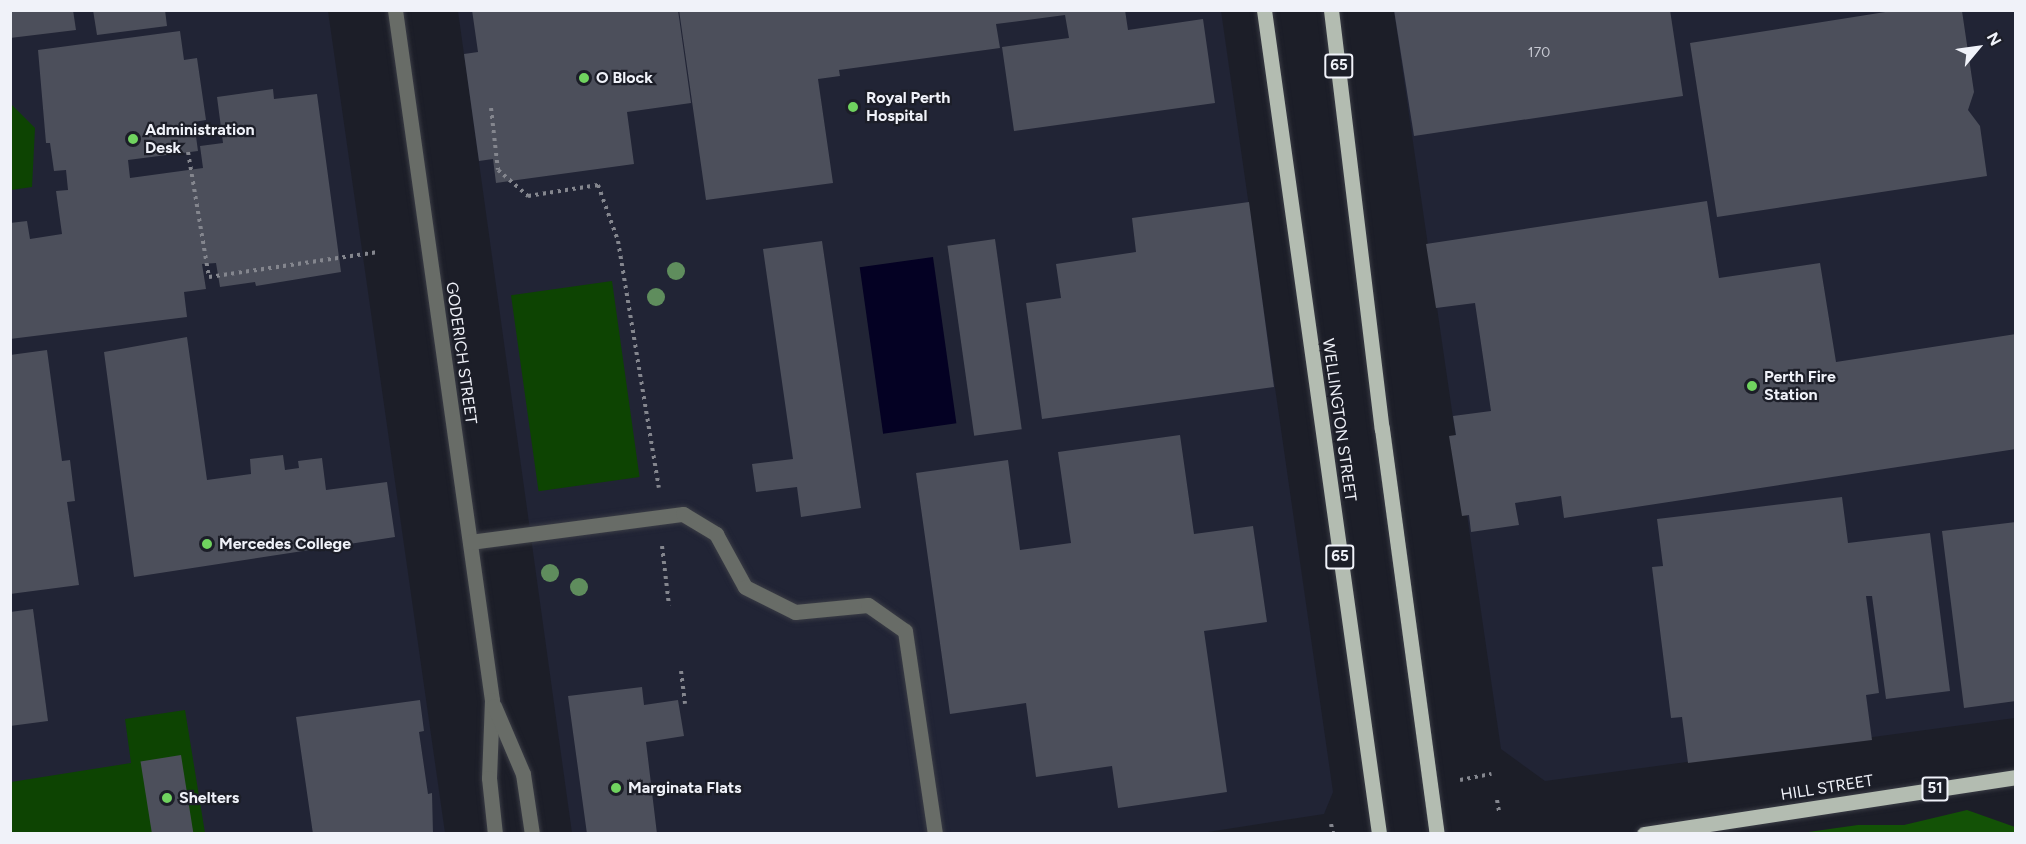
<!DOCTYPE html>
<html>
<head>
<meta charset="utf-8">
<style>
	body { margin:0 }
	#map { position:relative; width:2026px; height:844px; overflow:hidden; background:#1c1e28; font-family:Figtree,sans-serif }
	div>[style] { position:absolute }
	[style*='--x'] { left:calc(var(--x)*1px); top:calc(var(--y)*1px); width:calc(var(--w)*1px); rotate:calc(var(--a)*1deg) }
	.built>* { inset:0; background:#212435 }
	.green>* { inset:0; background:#0d4402; transform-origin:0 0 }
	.forest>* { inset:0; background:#135206 }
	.water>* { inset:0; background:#040123; transform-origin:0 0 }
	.building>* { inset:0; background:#4c4f5b; transform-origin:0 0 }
	.path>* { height:4px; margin-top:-2px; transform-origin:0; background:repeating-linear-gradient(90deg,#84868e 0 3px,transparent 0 7.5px) }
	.roads { filter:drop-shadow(0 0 2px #3a3c45) drop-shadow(0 0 2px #3a3c45) }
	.minor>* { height:15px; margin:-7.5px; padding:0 7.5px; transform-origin:7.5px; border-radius:7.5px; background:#686c67 }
	.major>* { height:15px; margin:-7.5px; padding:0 7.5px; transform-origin:7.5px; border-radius:7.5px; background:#b3bcb1 }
	.trees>* { width:18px; height:18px; margin:-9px; border-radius:50%; background:#5f8d5d }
	.dots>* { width:16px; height:16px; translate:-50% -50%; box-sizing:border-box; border:3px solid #1c1e28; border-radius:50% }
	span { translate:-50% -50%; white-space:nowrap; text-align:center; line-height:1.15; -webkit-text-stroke:4.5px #1c1e28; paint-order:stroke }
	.number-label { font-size:14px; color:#c7c9d2 }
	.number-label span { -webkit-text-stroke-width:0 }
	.shield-label span { padding:2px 4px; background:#1c1e28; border:2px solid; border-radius:4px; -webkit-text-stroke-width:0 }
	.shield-label { font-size:15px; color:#f0f2f9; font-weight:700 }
	.poi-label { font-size:16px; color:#f0f2f9; font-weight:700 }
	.left { translate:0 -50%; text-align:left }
	.street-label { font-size:16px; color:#f0f2f9 }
	.frame { position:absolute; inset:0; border:12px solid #f0f2f9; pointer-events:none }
	.north { position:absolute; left:1948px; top:18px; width:60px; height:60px; -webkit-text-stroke:4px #1c1e28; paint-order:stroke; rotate:61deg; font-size:16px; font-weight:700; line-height:24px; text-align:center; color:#f0f2f9 }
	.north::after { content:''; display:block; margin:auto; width:21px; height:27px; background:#f0f2f9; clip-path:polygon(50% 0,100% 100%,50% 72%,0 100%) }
</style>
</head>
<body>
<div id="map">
	<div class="built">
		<i style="clip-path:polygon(10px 11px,328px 11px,445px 833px,11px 833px)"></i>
		<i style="clip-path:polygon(458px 11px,1221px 11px,1333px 792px,1324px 814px,1195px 834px,572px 833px)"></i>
		<i style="clip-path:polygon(1394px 11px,2015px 11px,2015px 718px,1545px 781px,1501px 749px)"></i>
	</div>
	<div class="green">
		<i style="clip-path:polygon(10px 103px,35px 128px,32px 187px,11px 190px)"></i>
		<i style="left:612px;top:281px;width:198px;height:102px;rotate:82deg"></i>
		<i style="clip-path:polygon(185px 710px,205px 833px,11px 834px,11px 782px,131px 763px,125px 719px)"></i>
	</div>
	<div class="forest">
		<i style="clip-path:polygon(1967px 810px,2015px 827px,2015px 833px,1801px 833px,1858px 825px,1904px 825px)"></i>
	</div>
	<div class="water">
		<i style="left:933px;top:257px;width:168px;height:74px;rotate:82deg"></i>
	</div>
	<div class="building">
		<i style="clip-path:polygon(10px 10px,73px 10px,76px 30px,10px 38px)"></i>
		<i style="clip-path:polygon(93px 10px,165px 10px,167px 26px,97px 35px)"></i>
		<i style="clip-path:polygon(472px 10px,678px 10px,691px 103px,627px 112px,634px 164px,496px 183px,493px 159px,479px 161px,464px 54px,478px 52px)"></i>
		<i style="clip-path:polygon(679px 10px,1125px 10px,1128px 30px,1203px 19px,1215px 103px,1014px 131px,1002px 47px,1069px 38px,1065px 15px,996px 24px,1000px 48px,839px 70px,840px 76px,818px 79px,833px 183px,706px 200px)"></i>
		<i style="clip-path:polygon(1394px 10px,1670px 10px,1683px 96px,1414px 136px)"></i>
		<i style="clip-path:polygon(1898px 10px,1962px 11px,1974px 92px,1968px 110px,1980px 126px,1987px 176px,1717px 217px,1690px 43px)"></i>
		<i style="clip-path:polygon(180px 31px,184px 60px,197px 58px,206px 120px,194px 122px,198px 151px,128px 160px,130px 178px,203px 168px,200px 146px,223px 143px,217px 97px,273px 89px,274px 99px,317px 94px,341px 272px,256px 286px,255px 282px,220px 287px,216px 263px,202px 264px,206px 289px,184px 292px,187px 317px,10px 339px,10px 223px,27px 221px,30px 239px,62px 234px,56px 191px,68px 190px,66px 170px,54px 171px,50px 143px,46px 143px,38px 50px)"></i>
		<i style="clip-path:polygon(1707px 201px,1719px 278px,1820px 263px,1836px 362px,2016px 334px,2016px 449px,1564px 518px,1561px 496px,1515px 503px,1519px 525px,1471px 532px,1469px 515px,1462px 516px,1449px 436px,1456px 435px,1453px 416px,1491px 411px,1475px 303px,1436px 308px,1426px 244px)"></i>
		<i style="clip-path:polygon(1249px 202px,1274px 387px,1042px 419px,1026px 303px,1061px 298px,1056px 264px,1136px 252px,1132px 218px)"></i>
		<i style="left:995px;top:239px;width:192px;height:48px;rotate:82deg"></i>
		<i style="clip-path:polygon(822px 241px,861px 508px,801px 517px,797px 487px,756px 492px,752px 464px,793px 459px,763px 249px)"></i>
		<i style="clip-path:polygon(187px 337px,207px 480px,251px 474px,250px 459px,283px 455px,285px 470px,299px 468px,298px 461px,322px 458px,326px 490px,387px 482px,395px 537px,134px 577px,104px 352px)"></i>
		<i style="clip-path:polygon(47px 350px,62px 461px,70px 460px,75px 501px,67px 502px,79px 585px,10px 594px,10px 355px)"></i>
		<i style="clip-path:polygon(1180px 435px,1194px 534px,1253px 526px,1267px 622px,1204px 631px,1227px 792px,1118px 808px,1112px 766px,1036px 777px,1026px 703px,950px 714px,916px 473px,1008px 460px,1020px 550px,1071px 543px,1058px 452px)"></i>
		<i style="clip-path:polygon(1842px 497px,1848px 543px,1930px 533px,1950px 691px,1886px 699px,1872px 596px,1866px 596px,1879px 693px,1866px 695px,1872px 740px,1688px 763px,1682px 717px,1671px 718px,1652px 567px,1663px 566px,1657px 519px)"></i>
		<i style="clip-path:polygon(2016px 522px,2016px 701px,1964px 708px,1942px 531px)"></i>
		<i style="clip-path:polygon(33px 609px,48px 721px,10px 726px,10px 612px)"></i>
		<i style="clip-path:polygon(642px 687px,644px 705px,678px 700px,684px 736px,646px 742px,657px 834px,587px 834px,568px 696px)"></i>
		<i style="clip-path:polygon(420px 700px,424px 731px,419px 732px,428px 794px,432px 793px,433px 834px,313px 834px,296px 717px)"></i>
		<i style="left:181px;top:755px;width:80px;height:41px;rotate:81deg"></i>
	</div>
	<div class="path">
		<i style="--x:491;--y:108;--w:62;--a:83.6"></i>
		<i style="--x:498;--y:170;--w:40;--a:41"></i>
		<i style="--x:528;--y:196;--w:71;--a:-8.9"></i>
		<i style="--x:598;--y:185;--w:59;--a:70.3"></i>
		<i style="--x:618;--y:241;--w:250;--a:80.6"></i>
		<i style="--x:188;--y:152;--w:127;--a:80.5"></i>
		<i style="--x:209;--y:277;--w:171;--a:-8.4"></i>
		<i style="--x:662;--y:546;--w:60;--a:83.3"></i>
		<i style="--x:681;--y:671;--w:33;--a:83"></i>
		<i style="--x:1460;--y:780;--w:32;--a:-11"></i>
		<i style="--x:1497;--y:800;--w:11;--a:80"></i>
		<i style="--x:1331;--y:824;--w:9;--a:77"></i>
	</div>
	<div class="roads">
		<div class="minor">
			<i style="--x:395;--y:10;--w:697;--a:82"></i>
			<i style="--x:492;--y:700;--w:78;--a:92.2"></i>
			<i style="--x:489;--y:778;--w:56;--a:83.9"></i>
			<i style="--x:470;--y:542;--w:215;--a:-7.5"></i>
			<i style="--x:683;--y:514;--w:39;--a:31"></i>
			<i style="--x:716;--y:534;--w:60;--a:61.3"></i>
			<i style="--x:745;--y:587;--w:56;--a:26.6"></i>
			<i style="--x:795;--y:612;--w:73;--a:-5.5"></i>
			<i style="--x:868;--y:605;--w:45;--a:35.1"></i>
			<i style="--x:905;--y:631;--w:205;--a:81.6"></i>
			<i style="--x:494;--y:706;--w:74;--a:66.9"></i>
			<i style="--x:523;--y:774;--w:61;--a:81.5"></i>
		</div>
		<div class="major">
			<i style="--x:1264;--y:10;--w:832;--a:82.05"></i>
			<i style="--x:1331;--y:10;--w:422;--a:83.1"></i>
			<i style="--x:1382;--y:429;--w:409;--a:82.3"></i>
			<i style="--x:1644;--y:834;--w:376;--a:-8.7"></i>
		</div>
	</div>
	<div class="trees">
		<i style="left:676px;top:271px"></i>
		<i style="left:656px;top:297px"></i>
		<i style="left:550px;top:573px"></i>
		<i style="left:579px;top:587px"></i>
	</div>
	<div class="dots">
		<i style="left:584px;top:78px;background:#70d35f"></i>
		<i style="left:853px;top:107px;background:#70d35f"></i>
		<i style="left:133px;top:139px;background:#70d35f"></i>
		<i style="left:1752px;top:386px;background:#70d35f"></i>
		<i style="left:207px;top:544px;background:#70d35f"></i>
		<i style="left:616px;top:788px;background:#70d35f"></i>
		<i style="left:167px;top:798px;background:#70d35f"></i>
	</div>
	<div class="number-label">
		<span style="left:1539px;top:53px">170</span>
	</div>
	<div class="shield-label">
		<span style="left:1339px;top:66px">65</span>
		<span style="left:1340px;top:557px">65</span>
		<span style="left:1935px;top:789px">51</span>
	</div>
	<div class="poi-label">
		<span class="left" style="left:596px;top:78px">O Block</span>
		<span class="left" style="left:866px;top:107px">Royal Perth<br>Hospital</span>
		<span class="left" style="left:145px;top:139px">Administration<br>Desk</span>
		<span class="left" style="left:1764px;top:386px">Perth Fire<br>Station</span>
		<span class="left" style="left:219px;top:544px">Mercedes College</span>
		<span class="left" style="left:628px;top:788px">Marginata Flats</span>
		<span class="left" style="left:179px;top:798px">Shelters</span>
	</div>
	<div class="street-label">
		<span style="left:461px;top:353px;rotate:82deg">GODERICH STREET</span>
		<span style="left:1339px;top:420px;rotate:82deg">WELLINGTON STREET</span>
		<span style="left:1827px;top:788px;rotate:-9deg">HILL STREET</span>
	</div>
	<div class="frame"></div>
	<div class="north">N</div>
</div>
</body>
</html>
